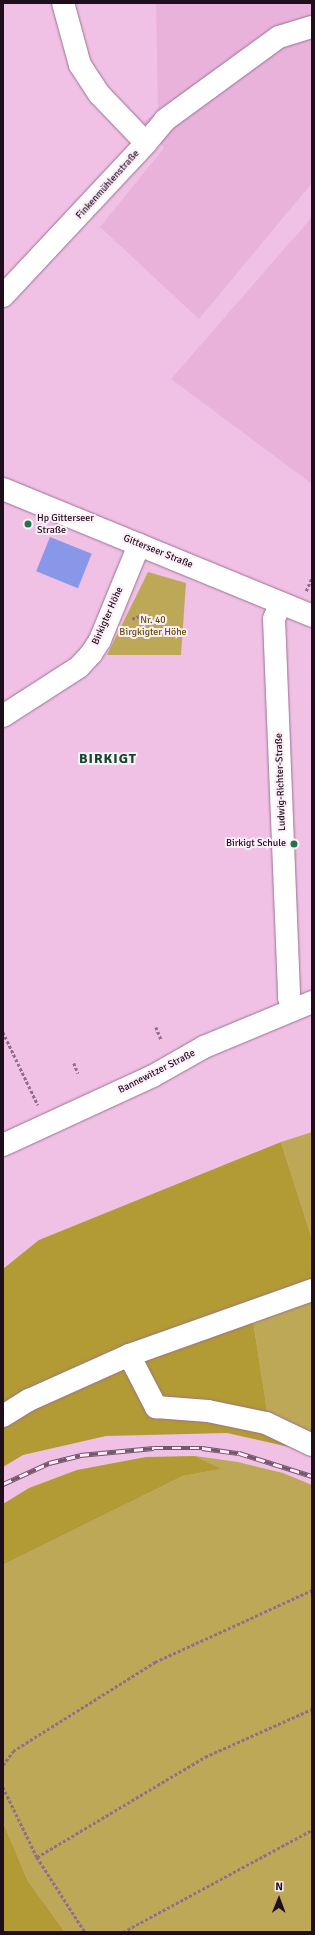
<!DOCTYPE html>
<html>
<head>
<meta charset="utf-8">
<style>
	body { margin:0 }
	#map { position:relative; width:315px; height:1935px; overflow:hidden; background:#f1c1e5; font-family:Signika,sans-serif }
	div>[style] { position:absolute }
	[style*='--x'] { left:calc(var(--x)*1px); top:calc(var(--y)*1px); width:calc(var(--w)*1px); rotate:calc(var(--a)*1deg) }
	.built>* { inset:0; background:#e9b2db }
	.green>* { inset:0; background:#bda858 }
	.forest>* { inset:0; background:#b29a35 }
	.water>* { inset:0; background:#8997e9; transform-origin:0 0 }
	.path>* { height:2.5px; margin-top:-1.25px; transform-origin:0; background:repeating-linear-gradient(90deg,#916f88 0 3px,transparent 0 5px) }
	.roads { filter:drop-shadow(0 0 1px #9c7091) drop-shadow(0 0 1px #9c7091) }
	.minor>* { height:22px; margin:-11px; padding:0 11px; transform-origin:11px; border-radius:11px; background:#fff }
	.rail>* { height:4.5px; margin-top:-2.25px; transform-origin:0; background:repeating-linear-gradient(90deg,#fdeef9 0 9px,#74576d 0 18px); box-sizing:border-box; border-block:1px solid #74576d }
	.dots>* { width:11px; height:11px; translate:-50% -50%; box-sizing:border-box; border:2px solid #fdeef9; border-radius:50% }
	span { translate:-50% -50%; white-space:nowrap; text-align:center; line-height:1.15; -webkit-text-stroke:4px #fdeef9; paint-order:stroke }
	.street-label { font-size:10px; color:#1f0e1b }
	.poi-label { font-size:10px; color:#1f0e1b }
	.left { translate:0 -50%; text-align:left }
	.right { translate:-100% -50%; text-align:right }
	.park-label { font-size:10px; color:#625100 }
	.district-label { font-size:14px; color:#0d492b; font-weight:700; letter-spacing:1px }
	.frame { position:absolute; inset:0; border:4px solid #1f0e1b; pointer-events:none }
	.north { position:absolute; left:259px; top:1879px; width:40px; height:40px; -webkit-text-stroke:3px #fdeef9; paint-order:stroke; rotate:1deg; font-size:11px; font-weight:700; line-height:16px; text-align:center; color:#1f0e1b }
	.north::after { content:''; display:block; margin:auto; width:14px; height:18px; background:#1f0e1b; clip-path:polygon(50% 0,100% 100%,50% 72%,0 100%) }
</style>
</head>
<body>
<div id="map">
	<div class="built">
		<i style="clip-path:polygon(156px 3px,312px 3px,312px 183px,199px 319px,100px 227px,164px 148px,143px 122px,158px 112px)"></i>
		<i style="clip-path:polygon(312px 217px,312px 484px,171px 379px)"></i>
	</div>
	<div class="green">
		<i style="clip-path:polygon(148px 572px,186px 583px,181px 655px,107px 655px)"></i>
		<i style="clip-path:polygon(312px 1132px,312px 1239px,281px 1142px)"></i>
		<i style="clip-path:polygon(312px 1302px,312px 1434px,267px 1412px,253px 1320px)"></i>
		<i style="clip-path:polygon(195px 1456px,238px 1462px,283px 1473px,312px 1485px,312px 1932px,65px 1932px,28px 1881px,3px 1822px,3px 1565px,183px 1476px,220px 1469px)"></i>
	</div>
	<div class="forest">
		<i style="clip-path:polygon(281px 1142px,312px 1239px,312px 1302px,253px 1320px,267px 1411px,312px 1434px,312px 1457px,289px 1447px,227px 1433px,106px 1436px,23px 1455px,3px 1467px,3px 1269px,39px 1240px)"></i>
		<i style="clip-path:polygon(195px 1456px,221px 1469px,183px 1476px,3px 1565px,3px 1504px,29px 1488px,77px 1470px,146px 1457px)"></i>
		<i style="clip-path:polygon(3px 1822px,28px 1881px,65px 1932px,3px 1932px)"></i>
	</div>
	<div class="water">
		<i style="left:50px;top:537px;width:45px;height:37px;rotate:22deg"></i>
	</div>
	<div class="path">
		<i style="--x:306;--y:591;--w:15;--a:-67"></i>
		<i style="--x:132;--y:619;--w:8;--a:-23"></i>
		<i style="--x:156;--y:1027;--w:13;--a:67"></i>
		<i style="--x:3;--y:1032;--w:81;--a:64.4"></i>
		<i style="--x:74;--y:1063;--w:11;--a:68"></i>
		<i style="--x:3;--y:1765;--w:17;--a:-54"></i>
		<i style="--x:13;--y:1751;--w:168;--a:-32.1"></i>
		<i style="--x:155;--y:1662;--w:173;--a:-24.6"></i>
		<i style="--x:3;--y:1787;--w:78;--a:64.1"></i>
		<i style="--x:37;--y:1857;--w:89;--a:57.4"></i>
		<i style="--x:37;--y:1857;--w:196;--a:-30.8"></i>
		<i style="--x:205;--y:1757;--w:117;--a:-24.2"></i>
		<i style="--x:123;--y:1932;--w:215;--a:-28.4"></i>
	</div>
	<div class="roads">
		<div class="minor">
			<i style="--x:146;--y:143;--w:30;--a:-50"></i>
			<i style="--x:165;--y:120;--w:141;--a:-36.1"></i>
			<i style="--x:279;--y:37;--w:34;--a:-17"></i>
			<i style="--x:3;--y:296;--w:209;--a:-46.9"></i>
			<i style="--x:146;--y:143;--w:68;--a:-133.8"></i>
			<i style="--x:99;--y:94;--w:35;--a:-123"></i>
			<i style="--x:80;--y:65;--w:64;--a:-105.3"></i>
			<i style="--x:3;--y:489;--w:334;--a:22.3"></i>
			<i style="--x:281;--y:603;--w:17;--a:114"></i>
			<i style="--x:274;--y:619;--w:379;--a:87.7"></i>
			<i style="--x:289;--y:998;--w:12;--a:66"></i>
			<i style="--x:3;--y:716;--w:90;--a:-32.8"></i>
			<i style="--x:79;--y:667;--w:18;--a:-47"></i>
			<i style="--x:91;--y:654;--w:17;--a:-57"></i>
			<i style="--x:100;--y:640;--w:103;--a:-67.7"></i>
			<i style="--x:3;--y:1145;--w:165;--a:-24.7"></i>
			<i style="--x:153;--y:1076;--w:59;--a:-29.6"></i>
			<i style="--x:204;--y:1047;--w:117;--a:-22.6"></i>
			<i style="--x:312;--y:1290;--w:194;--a:160.4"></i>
			<i style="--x:129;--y:1355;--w:59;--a:62.6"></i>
			<i style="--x:156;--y:1407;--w:52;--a:4.4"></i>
			<i style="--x:208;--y:1411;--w:59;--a:11.7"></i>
			<i style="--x:266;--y:1423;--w:51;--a:25.6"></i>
			<i style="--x:3;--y:1416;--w:31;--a:-32"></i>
			<i style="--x:29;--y:1400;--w:110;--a:-24.2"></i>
		</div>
	</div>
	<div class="rail">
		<i style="--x:3;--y:1484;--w:51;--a:-24.5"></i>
		<i style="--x:49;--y:1463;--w:32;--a:-14"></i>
		<i style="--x:80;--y:1455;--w:74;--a:-5.4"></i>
		<i style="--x:154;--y:1448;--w:48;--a:0"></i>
		<i style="--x:202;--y:1448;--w:37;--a:8"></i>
		<i style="--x:239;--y:1453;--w:77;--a:17.5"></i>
	</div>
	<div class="dots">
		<i style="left:28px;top:524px;background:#217649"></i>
		<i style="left:294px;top:844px;background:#217649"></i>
	</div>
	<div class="street-label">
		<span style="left:108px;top:185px;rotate:-48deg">Finkenmühlenstraße</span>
		<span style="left:158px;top:552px;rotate:22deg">Gitterseer Straße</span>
		<span style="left:108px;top:616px;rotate:-66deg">Birkigter Höhe</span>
		<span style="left:281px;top:782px;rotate:-92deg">Ludwig-Richter-Straße</span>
		<span style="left:157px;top:1072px;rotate:-27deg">Bannewitzer Straße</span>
	</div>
	<div class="poi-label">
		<span class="left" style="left:37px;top:524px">Hp Gitterseer<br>Straße</span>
		<span class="right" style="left:286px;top:844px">Birkigt Schule</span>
	</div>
	<div class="park-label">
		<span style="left:153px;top:626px">Nr. 40<br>Birgkigter Höhe</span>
	</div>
	<div class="district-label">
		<span style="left:108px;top:759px">BIRKIGT</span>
	</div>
	<div class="frame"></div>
	<div class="north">N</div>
</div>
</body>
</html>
